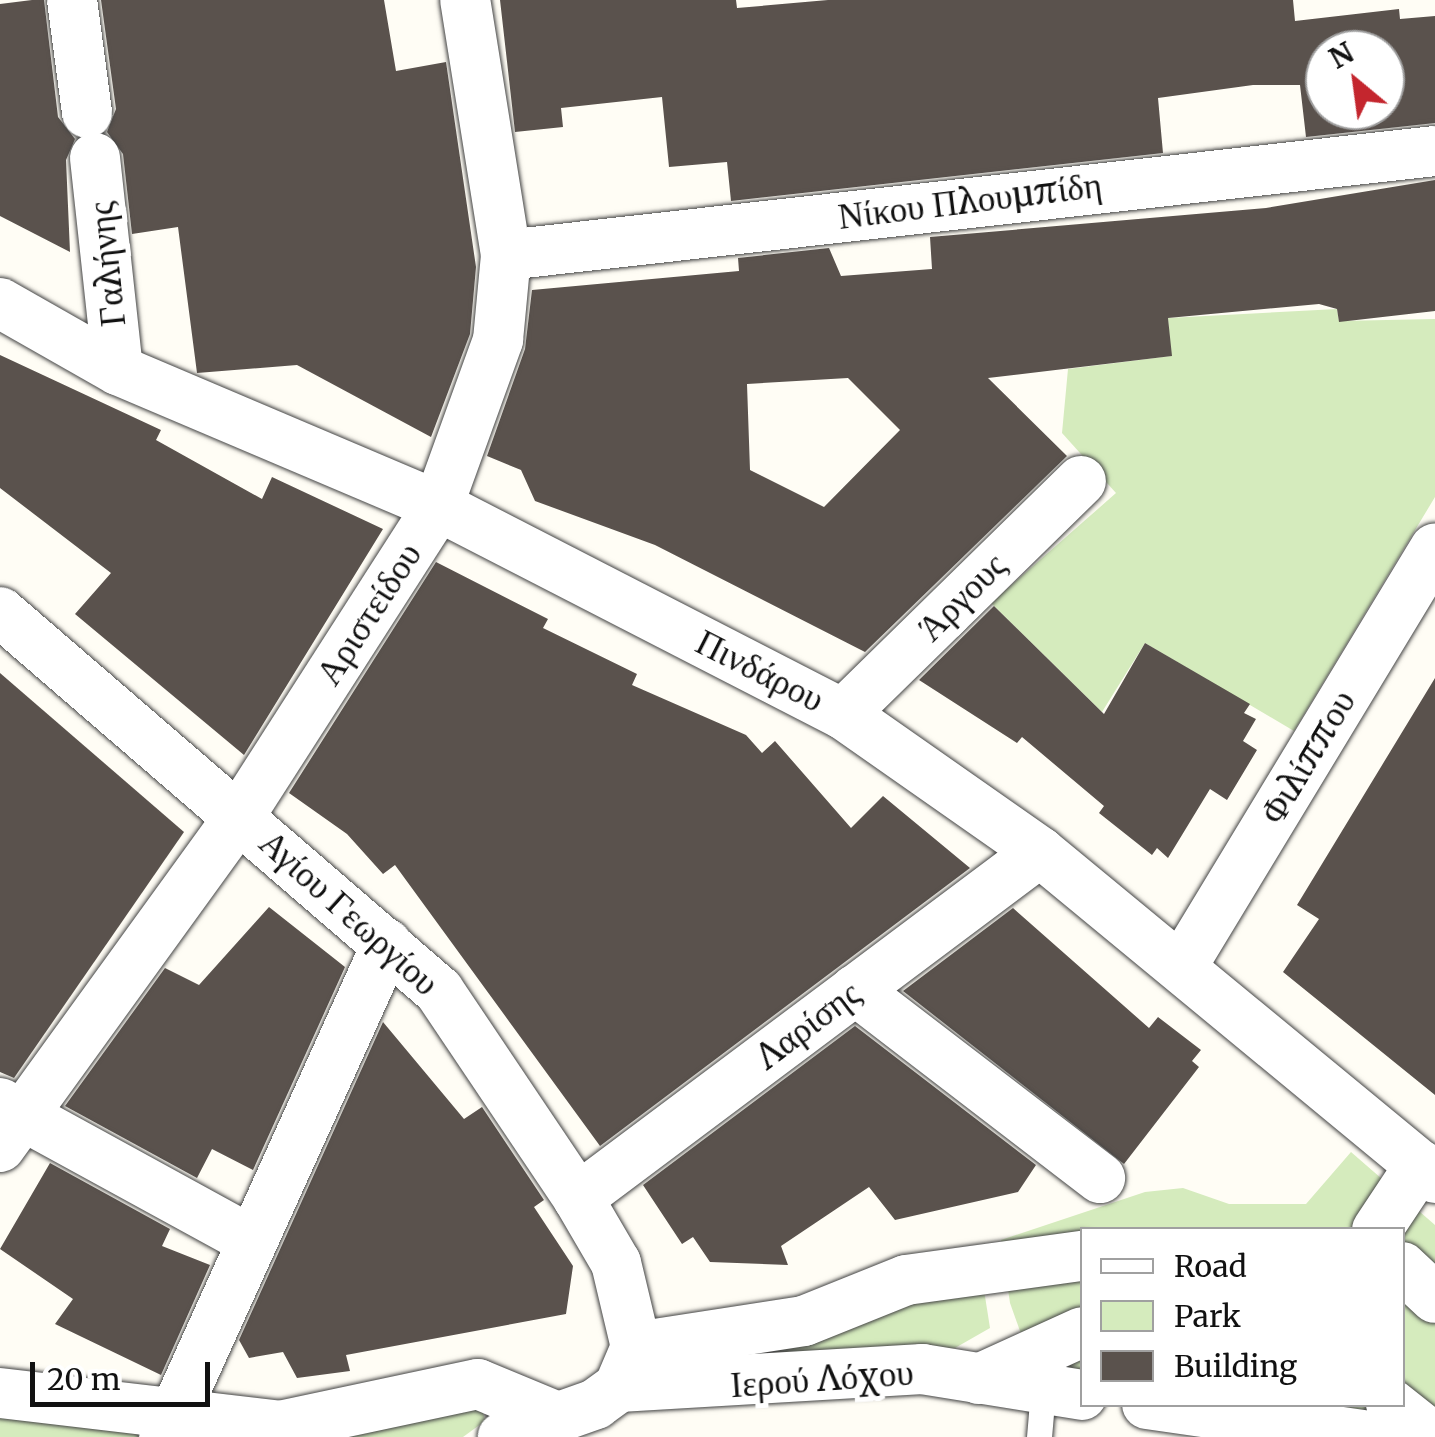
<!DOCTYPE html>
<html>
<head>
<meta charset="utf-8">
<style>
	body { margin:0 }
	#map { position:relative; width:1435px; height:1437px; overflow:hidden; background:#fffdf5; font-family:Merriweather,serif }
	div>[style] { position:absolute }
	[style*='--x'] { left:calc(var(--x)*1px); top:calc(var(--y)*1px); width:calc(var(--w)*1px); rotate:calc(var(--a)*1deg) }
	.green>* { inset:0; background:#d5ebbd }
	.building>* { inset:0; background:#5a524d }
	.roads { filter:drop-shadow(0 0 2px #444) drop-shadow(0 0 2px #444) }
	.lane>* { height:25px; margin:-12.5px; padding:0 12.5px; transform-origin:12.5px; border-radius:12.5px; background:#fff }
	.street>* { height:50px; margin:-25px; padding:0 25px; transform-origin:25px; border-radius:25px; background:#fff }
	span { translate:-50% -50%; white-space:nowrap; text-align:center; line-height:1.15; -webkit-text-stroke:10px #fff; paint-order:stroke }
	.street-label { font-size:35px; color:#111 }
	.legend { position:absolute; left:1080px; top:1227px; width:325px; height:180px; box-sizing:border-box; background:#fff; border:2px solid #a0a0a0; margin:0; padding:12px 18px; list-style:none; font-size:30px; color:#111 }
	.legend li { display:flex; align-items:center; gap:20px; height:50px }
	.legend b { width:50px; border:2px solid #a0a0a0 }
	.north { position:absolute; left:1305px; top:30px; width:100px; height:100px; box-sizing:border-box; background:#fff; border:2px solid #a0a0a0; border-radius:50%; rotate:331deg; font-size:28px; font-weight:700; line-height:40px; text-align:center; color:#111 }
	.north::after { content:''; display:block; margin:auto; width:35px; height:45px; background:#c4262e; clip-path:polygon(50% 0,100% 100%,50% 72%,0 100%) }
	.scale { position:absolute; left:30px; top:1362px; width:180px; height:45px; box-sizing:border-box; border:5px solid #111; border-top:0; padding-left:12px; font-size:30px; line-height:35px; white-space:nowrap; color:#111; -webkit-text-stroke:8px #fff; paint-order:stroke }
</style>
</head>
<body>
<div id="map">
	<div class="green">
		<i style="clip-path:polygon(1337px 309px,1339px 321px,1435px 319px,1435px 497px,1294px 731px,1145px 643px,1102px 712px,991px 603px,1116px 493px,1062px 433px,1068px 369px,1171px 356px,1168px 318px)"></i>
		<i style="clip-path:polygon(1351px 1152px,1435px 1225px,1435px 1432px,1243px 1405px,1402px 1404px,1402px 1230px,1082px 1230px,1082px 1380px,1035px 1373px,1010px 1303px,1001px 1240px,1145px 1192px,1183px 1188px,1229px 1204px,1306px 1204px)"></i>
		<i style="clip-path:polygon(984px 1290px,990px 1328px,955px 1348px,751px 1372px,737px 1351px,908px 1294px)"></i>
		<i style="clip-path:polygon(0 1402px,141px 1426px,143px 1437px,0 1437px)"></i>
		<i style="clip-path:polygon(482px 1407px,485px 1421px,463px 1437px,297px 1437px)"></i>
	</div>
	<div class="building">
		<i style="clip-path:polygon(32px 0,44px 0,58px 117px,75px 139px,66px 160px,70px 252px,0 216px,0 4px)"></i>
		<i style="clip-path:polygon(101px 0,384px 0,396px 71px,446px 62px,476px 267px,470px 334px,431px 437px,297px 365px,197px 373px,178px 227px,132px 234px,123px 154px,107px 132px,116px 109px)"></i>
		<i style="clip-path:polygon(evenodd,500px 0,736px 0,737px 8px,828px 0,1293px 0,1295px 21px,1399px 9px,1400px 19px,1435px 16px,1435px 123px,1306px 137px,1300px 85px,1253px 85px,1158px 98px,1163px 153px,731px 201px,727px 162px,669px 167px,662px 97px,561px 108px,563px 127px,515px 132px,500px 0,1325px 50px,1385px 50px,1385px 110px,1325px 110px,1325px 50px)"></i>
		<i style="clip-path:polygon(evenodd,1435px 180px,1435px 311px,1339px 322px,1337px 309px,1319px 304px,1168px 318px,1172px 356px,988px 378px,1067px 456px,865px 652px,655px 545px,535px 501px,521px 470px,487px 456px,525px 349px,532px 290px,739px 271px,738px 258px,829px 248px,841px 276px,932px 269px,930px 237px,1266px 208px,1435px 180px,848px 378px,900px 430px,824px 507px,750px 470px,747px 384px,848px 378px)"></i>
		<i style="clip-path:polygon(0 355px,161px 430px,156px 440px,262px 499px,272px 477px,383px 529px,244px 755px,75px 614px,111px 573px,0 488px)"></i>
		<i style="clip-path:polygon(436px 562px,548px 619px,543px 628px,637px 674px,632px 685px,746px 735px,762px 753px,775px 741px,851px 828px,883px 796px,970px 868px,600px 1146px,395px 865px,383px 874px,347px 834px,289px 793px)"></i>
		<i style="clip-path:polygon(994px 606px,1104px 714px,1145px 643px,1250px 704px,1244px 713px,1256px 719px,1243px 741px,1257px 750px,1227px 800px,1210px 789px,1168px 858px,1157px 848px,1152px 855px,1099px 813px,1104px 806px,1022px 737px,1017px 743px,919px 680px)"></i>
		<i style="clip-path:polygon(0 673px,184px 832px,14px 1078px,0 1072px)"></i>
		<i style="clip-path:polygon(1435px 678px,1435px 1095px,1283px 972px,1319px 919px,1297px 905px)"></i>
		<i style="clip-path:polygon(269px 907px,345px 967px,253px 1170px,212px 1149px,197px 1178px,65px 1106px,165px 968px,199px 985px)"></i>
		<i style="clip-path:polygon(1013px 908px,1149px 1028px,1158px 1017px,1201px 1050px,1192px 1061px,1199px 1067px,1124px 1164px,903px 991px)"></i>
		<i style="clip-path:polygon(383px 1022px,464px 1119px,482px 1107px,544px 1200px,534px 1207px,573px 1266px,566px 1314px,346px 1355px,350px 1371px,297px 1378px,283px 1352px,249px 1358px,239px 1340px)"></i>
		<i style="clip-path:polygon(855px 1026px,1036px 1165px,1018px 1192px,895px 1220px,869px 1187px,781px 1246px,788px 1265px,710px 1262px,693px 1237px,682px 1244px,643px 1185px)"></i>
		<i style="clip-path:polygon(50px 1163px,170px 1229px,162px 1246px,210px 1265px,161px 1375px,55px 1324px,73px 1299px,0 1249px)"></i>
	</div>
	<div class="roads">
		<div class="lane">
			<i style="--x:1039;--y:1437;--w:47;--a:-85.1"></i>
		</div>
		<div class="street">
			<i style="--x:72;--y:0;--w:114;--a:82.4"></i>
			<i style="--x:95;--y:158;--w:213;--a:83.8"></i>
			<i style="--x:506;--y:255;--w:935;--a:-6.39"></i>
			<i style="--x:0;--y:303;--w:136;--a:29.6"></i>
			<i style="--x:118;--y:370;--w:348;--a:23"></i>
			<i style="--x:438;--y:506;--w:455;--a:27.2"></i>
			<i style="--x:843;--y:714;--w:241;--a:35"></i>
			<i style="--x:1040;--y:852;--w:512;--a:39.53"></i>
			<i style="--x:0;--y:612;--w:580;--a:40.8"></i>
			<i style="--x:439;--y:991;--w:249;--a:56.1"></i>
			<i style="--x:578;--y:1198;--w:75;--a:59.7"></i>
			<i style="--x:616;--y:1263;--w:86;--a:76.6"></i>
			<i style="--x:636;--y:1347;--w:43;--a:113"></i>
			<i style="--x:619;--y:1387;--w:29;--a:144"></i>
			<i style="--x:596;--y:1404;--w:99;--a:160.5"></i>
			<i style="--x:843;--y:714;--w:333;--a:-44.4"></i>
			<i style="--x:1182;--y:966;--w:488;--a:-58.8"></i>
			<i style="--x:855;--y:990;--w:309;--a:37.5"></i>
			<i style="--x:0;--y:1103;--w:287;--a:28.7"></i>
			<i style="--x:0;--y:1147;--w:410;--a:-54.1"></i>
			<i style="--x:240;--y:815;--w:367;--a:-57.3"></i>
			<i style="--x:438;--y:506;--w:177;--a:-70.1"></i>
			<i style="--x:498;--y:340;--w:85;--a:-84.6"></i>
			<i style="--x:506;--y:255;--w:258;--a:-99.1"></i>
			<i style="--x:578;--y:1198;--w:577;--a:-36.83"></i>
			<i style="--x:1377;--y:1230;--w:78;--a:-56.5"></i>
			<i style="--x:1402;--y:1267;--w:45;--a:43.2"></i>
			<i style="--x:636;--y:1347;--w:170;--a:-8.8"></i>
			<i style="--x:804;--y:1321;--w:110;--a:-21.9"></i>
			<i style="--x:906;--y:1280;--w:178;--a:-7.8"></i>
			<i style="--x:979;--y:1379;--w:113;--a:-24.5"></i>
			<i style="--x:619;--y:1387;--w:304;--a:-3.4"></i>
			<i style="--x:922;--y:1369;--w:162;--a:9.2"></i>
			<i style="--x:0;--y:1393;--w:282;--a:6.7"></i>
			<i style="--x:280;--y:1426;--w:202;--a:-12"></i>
			<i style="--x:478;--y:1384;--w:83;--a:22.6"></i>
			<i style="--x:1147;--y:1404;--w:232;--a:8.2"></i>
			<i style="--x:1391;--y:1404;--w:53;--a:38.2"></i>
			<i style="--x:164;--y:1437;--w:541;--a:-65.66"></i>
		</div>
	</div>
	<div class="street-label">
		<span style="left:970px;top:201px;rotate:-7deg">Νίκου Πλουμπίδη</span>
		<span style="left:107px;top:264px;rotate:-96deg">Γαλήνης</span>
		<span style="left:962px;top:597px;rotate:-45deg">Άργους</span>
		<span style="left:369px;top:614px;rotate:-57deg">Αριστείδου</span>
		<span style="left:760px;top:671px;rotate:27deg">Πινδάρου</span>
		<span style="left:1308px;top:757px;rotate:-59deg">Φιλίππου</span>
		<span style="left:349px;top:913px;rotate:42deg">Αγίου Γεωργίου</span>
		<span style="left:808px;top:1025px;rotate:-37deg">Λαρίσης</span>
		<span style="left:822px;top:1379px;rotate:-4deg">Ιερού Λόχου</span>
	</div>
	<ul class="legend">
	<li><b style="height:12px;background:#fff"></b>Road</li>
	<li><b style="height:28px;background:#d5ebbd"></b>Park</li>
	<li><b style="height:28px;background:#5a524d"></b>Building</li>
	</ul>
	<div class="north">N</div>
	<div class="scale">20 m</div>
</div>
</body>
</html>
